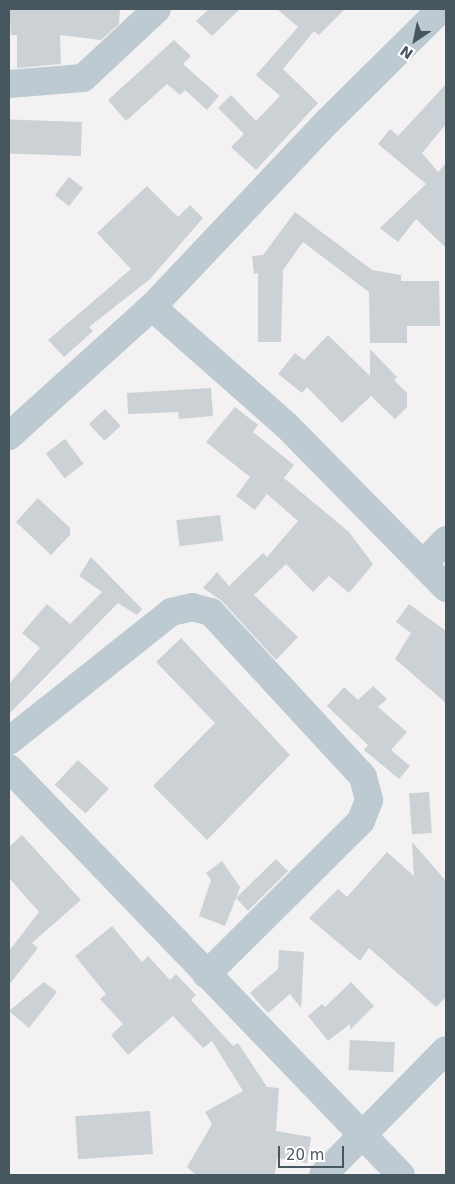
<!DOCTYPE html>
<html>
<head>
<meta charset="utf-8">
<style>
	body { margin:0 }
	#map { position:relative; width:455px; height:1184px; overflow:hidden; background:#f3f1f1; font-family:"DejaVu Sans",sans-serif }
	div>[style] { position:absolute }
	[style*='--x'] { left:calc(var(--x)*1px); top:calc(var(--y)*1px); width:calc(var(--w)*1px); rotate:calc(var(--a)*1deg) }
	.building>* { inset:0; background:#ccd1d6; transform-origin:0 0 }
	.minor>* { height:28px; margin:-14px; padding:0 14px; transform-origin:14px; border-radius:14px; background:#bdcad1 }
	span { translate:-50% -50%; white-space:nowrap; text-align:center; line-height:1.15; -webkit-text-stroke:5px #fff; paint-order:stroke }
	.frame { position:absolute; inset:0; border:10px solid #465760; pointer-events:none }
	.north { position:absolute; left:390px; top:15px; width:50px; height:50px; -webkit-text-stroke:4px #fff; paint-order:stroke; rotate:214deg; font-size:14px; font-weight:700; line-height:20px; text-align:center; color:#465760 }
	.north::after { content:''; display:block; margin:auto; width:18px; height:22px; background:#465760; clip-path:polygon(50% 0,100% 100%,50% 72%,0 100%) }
	.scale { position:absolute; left:278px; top:1146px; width:66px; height:22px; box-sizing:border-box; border:2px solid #465760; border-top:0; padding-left:6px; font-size:15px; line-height:18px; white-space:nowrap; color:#465760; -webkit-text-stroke:4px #fff; paint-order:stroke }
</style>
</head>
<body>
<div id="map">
	<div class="building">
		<i style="clip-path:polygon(9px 9px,120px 9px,119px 24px,101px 40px,60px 35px,61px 64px,17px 68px,17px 35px,11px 35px)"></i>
		<i style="clip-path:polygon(209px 9px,240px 9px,212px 36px,196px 21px)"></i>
		<i style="clip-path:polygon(277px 9px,345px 9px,319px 35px,314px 31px,283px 69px,318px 103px,256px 170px,231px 147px,244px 134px,218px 108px,231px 95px,256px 121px,280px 96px,256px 75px,298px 27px)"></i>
		<i style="clip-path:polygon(174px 40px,191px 56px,183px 64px,219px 96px,207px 110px,185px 90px,180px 95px,167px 84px,126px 121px,108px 100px)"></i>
		<i style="clip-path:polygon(446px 84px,446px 124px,422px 153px,438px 172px,446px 163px,446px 248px,416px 219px,398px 242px,380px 228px,426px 184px,378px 144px,390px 129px,398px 136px)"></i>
		<i style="left:82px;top:122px;width:34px;height:73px;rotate:92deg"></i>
		<i style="left:69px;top:177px;width:18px;height:23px;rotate:38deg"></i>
		<i style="clip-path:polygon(147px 186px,178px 217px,190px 205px,203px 218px,150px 279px,89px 327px,93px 331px,64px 357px,48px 340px,131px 269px,97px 233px)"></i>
		<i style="clip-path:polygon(295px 212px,372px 270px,401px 275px,401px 281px,439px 281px,440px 326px,407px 326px,407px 343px,370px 343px,369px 292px,303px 242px,283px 270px,281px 342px,258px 342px,258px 273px,254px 274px,252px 256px,263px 255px)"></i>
		<i style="clip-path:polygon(328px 335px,370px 376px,370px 349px,397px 377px,394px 380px,407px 393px,407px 407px,395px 419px,371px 396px,342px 423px,307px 387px,302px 393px,278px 374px,295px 353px,304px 360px)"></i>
		<i style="clip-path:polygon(211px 388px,213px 416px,179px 419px,178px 412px,128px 414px,127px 393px)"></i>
		<i style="clip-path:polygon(235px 407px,258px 425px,253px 432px,294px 465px,284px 478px,349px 532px,373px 564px,349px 593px,329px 576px,313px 592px,286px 564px,254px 595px,298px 637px,276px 660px,222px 601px,203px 588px,217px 572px,229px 586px,263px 553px,267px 557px,298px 521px,267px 494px,255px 510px,236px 496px,250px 477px,206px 442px)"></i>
		<i style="left:105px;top:409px;width:23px;height:22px;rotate:47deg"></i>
		<i style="left:65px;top:439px;width:31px;height:24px;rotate:53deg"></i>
		<i style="clip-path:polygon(38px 498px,70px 528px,70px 535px,51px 555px,16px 522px)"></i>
		<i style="left:220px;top:515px;width:26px;height:44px;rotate:83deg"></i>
		<i style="clip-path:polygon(91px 557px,142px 609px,137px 615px,118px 603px,9px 714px,9px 684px,40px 648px,22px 633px,47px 604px,70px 624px,102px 592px,79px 576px)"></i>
		<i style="clip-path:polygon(409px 604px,446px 631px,446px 703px,395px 659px,411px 633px,396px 622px)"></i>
		<i style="clip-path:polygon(181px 638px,290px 755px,207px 840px,153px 786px,215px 723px,156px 662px)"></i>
		<i style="clip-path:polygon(373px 686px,387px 699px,378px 707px,407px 732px,391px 750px,410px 766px,399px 779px,364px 750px,368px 745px,327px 706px,344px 687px,358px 700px)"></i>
		<i style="left:78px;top:760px;width:42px;height:34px;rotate:43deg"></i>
		<i style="left:429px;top:792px;width:41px;height:20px;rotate:86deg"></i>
		<i style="clip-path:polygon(22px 835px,81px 900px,32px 943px,38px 948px,9px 985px,9px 951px,39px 912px,9px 878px,9px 847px)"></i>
		<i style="clip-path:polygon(412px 842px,446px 881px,446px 997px,436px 1007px,369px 948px,360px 961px,309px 918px,338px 889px,347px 897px,387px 852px,414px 876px)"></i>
		<i style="clip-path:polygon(276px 859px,288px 871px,248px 911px,236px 898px,225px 926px,199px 916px,211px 880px,206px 873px,222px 861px,240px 887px,236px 898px)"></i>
		<i style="clip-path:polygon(112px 926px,142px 962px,148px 956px,170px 980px,176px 974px,196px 995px,191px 1000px,233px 1046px,238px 1043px,267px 1087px,279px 1088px,276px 1131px,311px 1137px,307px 1163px,277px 1158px,275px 1175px,196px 1175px,187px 1167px,212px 1124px,205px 1112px,243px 1091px,212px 1041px,203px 1048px,173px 1016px,128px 1055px,111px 1035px,123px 1024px,100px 999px,106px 994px,75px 956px)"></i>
		<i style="clip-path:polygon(279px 950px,304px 952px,301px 1008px,290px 994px,268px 1013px,250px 993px,278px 969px)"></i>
		<i style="clip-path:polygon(44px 982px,57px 992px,29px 1028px,9px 1011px)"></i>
		<i style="clip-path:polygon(351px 982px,374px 1006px,350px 1030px,350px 1024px,328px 1041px,308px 1016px,322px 1004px,325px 1007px)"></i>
		<i style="left:350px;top:1040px;width:45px;height:30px;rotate:3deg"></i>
		<i style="left:150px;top:1111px;width:43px;height:75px;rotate:86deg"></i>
	</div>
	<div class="minor">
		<i style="--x:9;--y:84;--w:74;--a:-4.6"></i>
		<i style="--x:83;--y:78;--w:101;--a:-43"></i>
		<i style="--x:152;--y:307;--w:180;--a:41.4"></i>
		<i style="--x:287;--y:426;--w:227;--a:45.5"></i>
		<i style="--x:9;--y:436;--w:193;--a:-42.1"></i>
		<i style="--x:152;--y:307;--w:256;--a:-46.6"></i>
		<i style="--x:328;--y:121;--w:159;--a:-44.7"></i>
		<i style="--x:423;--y:564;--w:33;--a:-46"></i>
		<i style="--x:9;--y:741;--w:207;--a:-38.5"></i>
		<i style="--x:171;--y:612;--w:22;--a:-13"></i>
		<i style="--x:192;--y:607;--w:20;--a:15"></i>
		<i style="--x:211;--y:612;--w:224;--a:47.3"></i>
		<i style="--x:363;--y:777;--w:24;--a:75"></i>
		<i style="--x:369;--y:800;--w:22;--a:111"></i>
		<i style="--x:361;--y:821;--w:218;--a:135.2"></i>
		<i style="--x:9;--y:768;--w:565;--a:46.08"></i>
		<i style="--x:323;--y:1175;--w:175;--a:-45.5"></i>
	</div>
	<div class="frame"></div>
	<div class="north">N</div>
	<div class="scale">20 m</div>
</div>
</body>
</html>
